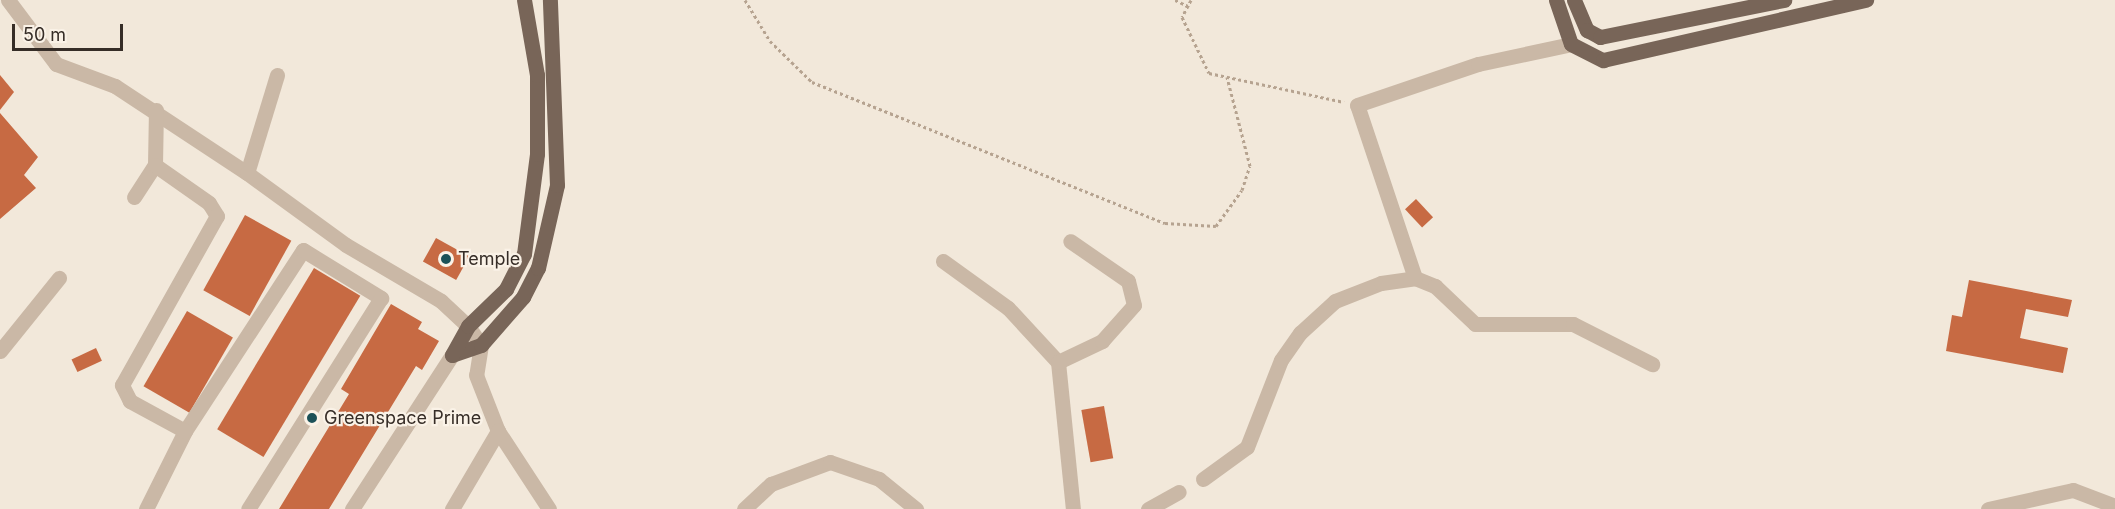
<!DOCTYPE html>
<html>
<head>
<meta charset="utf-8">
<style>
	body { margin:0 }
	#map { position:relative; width:2115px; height:509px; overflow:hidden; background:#f2e8da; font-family:Inter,sans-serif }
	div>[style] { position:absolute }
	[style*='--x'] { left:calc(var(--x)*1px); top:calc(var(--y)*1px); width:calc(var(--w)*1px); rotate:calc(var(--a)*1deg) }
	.building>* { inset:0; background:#c76a43; transform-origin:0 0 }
	.path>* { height:3px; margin-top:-1.5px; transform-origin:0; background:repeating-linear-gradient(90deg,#b6a390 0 3px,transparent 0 6px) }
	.minor>* { height:15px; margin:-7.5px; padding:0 7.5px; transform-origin:7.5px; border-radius:7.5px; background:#cab8a6 }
	.major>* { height:15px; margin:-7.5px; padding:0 7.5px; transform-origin:7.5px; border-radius:7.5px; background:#786558 }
	.dots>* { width:16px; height:16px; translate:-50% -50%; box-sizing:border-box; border:3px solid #faf2e7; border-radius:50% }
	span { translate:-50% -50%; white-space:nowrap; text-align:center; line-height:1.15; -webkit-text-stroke:4.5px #faf2e7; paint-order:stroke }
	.poi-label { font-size:18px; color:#362d27 }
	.left { translate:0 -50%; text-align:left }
	.scale { position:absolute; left:12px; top:24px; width:111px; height:27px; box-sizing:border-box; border:3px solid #362d27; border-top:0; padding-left:8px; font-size:18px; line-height:21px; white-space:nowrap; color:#362d27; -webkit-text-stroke:4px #faf2e7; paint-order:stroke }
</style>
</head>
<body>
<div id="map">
	<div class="building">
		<i style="clip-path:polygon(0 75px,14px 92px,0 110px)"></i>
		<i style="clip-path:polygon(0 113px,38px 157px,24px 175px,36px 188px,0 219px)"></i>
		<i style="left:1416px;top:199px;width:25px;height:15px;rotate:47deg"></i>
		<i style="left:245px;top:215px;width:53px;height:86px;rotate:29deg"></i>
		<i style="left:436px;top:238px;width:38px;height:27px;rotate:29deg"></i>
		<i style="left:314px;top:268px;width:54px;height:188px;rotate:31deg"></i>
		<i style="clip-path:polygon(1969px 280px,2072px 300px,2068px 317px,2026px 309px,2020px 338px,2068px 348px,2063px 373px,1946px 351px,1952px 315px,1962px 317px)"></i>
		<i style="clip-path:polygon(391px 304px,422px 322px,418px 329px,439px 341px,422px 370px,416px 366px,329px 509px,279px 509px,349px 394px,341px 389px)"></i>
		<i style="left:187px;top:311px;width:53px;height:87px;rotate:30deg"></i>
		<i style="left:96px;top:348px;width:14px;height:27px;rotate:65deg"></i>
		<i style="left:1104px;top:406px;width:53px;height:23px;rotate:80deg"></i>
	</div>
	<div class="path">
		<i style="--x:745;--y:0;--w:48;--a:58.6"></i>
		<i style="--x:770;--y:41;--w:59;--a:44.3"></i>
		<i style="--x:812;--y:82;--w:380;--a:21.8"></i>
		<i style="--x:1165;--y:223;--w:51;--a:3.4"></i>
		<i style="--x:1216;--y:226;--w:44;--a:-54.2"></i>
		<i style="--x:1242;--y:190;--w:25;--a:-72"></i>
		<i style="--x:1250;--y:166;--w:92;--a:-104.5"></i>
		<i style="--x:1175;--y:0;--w:14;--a:25"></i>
		<i style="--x:1191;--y:0;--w:19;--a:118"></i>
		<i style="--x:1182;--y:17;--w:62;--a:64.3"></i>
		<i style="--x:1209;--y:73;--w:138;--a:12.1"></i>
	</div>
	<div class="minor">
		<i style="--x:8;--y:0;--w:80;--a:53.1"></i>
		<i style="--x:56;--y:64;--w:63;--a:20.4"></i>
		<i style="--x:115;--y:86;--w:158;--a:33.4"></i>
		<i style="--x:277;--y:75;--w:102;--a:107"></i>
		<i style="--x:247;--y:173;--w:122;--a:36"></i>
		<i style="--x:346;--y:245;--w:110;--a:30.5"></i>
		<i style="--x:441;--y:301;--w:37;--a:43"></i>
		<i style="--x:468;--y:326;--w:23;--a:56"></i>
		<i style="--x:481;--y:345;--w:30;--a:99"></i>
		<i style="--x:476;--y:375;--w:60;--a:68.6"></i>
		<i style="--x:498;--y:431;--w:93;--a:56.8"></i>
		<i style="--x:134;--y:197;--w:38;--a:-57"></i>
		<i style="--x:155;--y:165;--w:55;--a:-89"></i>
		<i style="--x:943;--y:261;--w:80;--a:35.9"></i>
		<i style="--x:1008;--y:308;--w:74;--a:47.2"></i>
		<i style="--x:1058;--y:362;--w:148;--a:84.2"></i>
		<i style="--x:1415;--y:278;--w:22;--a:22"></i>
		<i style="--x:1435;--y:286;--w:55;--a:43.5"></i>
		<i style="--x:1475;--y:324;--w:98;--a:0"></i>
		<i style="--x:1573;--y:324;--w:89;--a:26.9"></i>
		<i style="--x:0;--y:351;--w:94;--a:-51.1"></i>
		<i style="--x:1058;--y:362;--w:49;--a:-25.5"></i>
		<i style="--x:1102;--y:341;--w:48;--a:-48.4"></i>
		<i style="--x:1134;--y:305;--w:25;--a:-104"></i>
		<i style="--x:1128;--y:281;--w:70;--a:-145.4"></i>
		<i style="--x:185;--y:431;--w:216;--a:-56.9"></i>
		<i style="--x:303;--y:250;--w:92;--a:31.6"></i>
		<i style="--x:381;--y:298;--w:249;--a:122.2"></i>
		<i style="--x:1203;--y:479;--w:54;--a:-36"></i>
		<i style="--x:1247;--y:447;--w:93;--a:-68.7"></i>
		<i style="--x:1281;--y:360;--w:33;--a:-55"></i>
		<i style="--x:1300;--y:333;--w:47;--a:-42.4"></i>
		<i style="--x:1335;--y:301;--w:49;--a:-21.4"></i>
		<i style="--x:1381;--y:283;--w:34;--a:-8"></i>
		<i style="--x:1415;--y:278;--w:182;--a:-108.5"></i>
		<i style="--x:1357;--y:105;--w:128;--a:-18.7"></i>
		<i style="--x:1478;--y:64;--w:95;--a:-12.1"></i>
		<i style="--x:146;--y:509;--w:87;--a:-63.4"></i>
		<i style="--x:185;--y:431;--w:63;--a:-151.4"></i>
		<i style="--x:130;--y:401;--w:18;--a:-117"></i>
		<i style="--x:122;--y:385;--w:194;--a:-60.7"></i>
		<i style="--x:217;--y:216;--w:15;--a:-122"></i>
		<i style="--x:209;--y:203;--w:66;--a:-144.9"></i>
		<i style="--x:352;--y:509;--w:184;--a:-57"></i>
		<i style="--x:452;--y:509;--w:91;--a:-59.5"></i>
		<i style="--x:744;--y:509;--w:37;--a:-43"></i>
		<i style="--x:771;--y:484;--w:63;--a:-20.4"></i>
		<i style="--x:830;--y:462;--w:52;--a:19.1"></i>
		<i style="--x:879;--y:479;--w:48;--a:39"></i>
		<i style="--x:1148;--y:509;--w:35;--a:-29"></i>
		<i style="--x:1988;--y:509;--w:87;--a:-12.6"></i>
		<i style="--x:2073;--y:490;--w:45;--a:20.9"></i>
	</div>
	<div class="major">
		<i style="--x:1556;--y:0;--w:46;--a:71.2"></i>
		<i style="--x:1571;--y:44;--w:36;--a:27"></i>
		<i style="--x:1603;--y:60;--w:270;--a:-12.9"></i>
		<i style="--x:1574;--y:0;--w:33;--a:67"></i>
		<i style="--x:1587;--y:30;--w:15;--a:28"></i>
		<i style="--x:1600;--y:37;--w:188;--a:-11.4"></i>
		<i style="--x:452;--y:355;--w:31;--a:-19"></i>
		<i style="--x:481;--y:345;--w:64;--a:-48.8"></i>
		<i style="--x:523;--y:297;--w:33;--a:-63"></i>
		<i style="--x:538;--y:268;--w:85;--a:-77.1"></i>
		<i style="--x:557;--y:185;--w:185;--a:-92.2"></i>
		<i style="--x:452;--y:355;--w:33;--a:-61"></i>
		<i style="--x:468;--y:326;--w:53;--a:-44.2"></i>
		<i style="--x:506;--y:289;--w:39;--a:-63"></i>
		<i style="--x:524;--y:254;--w:101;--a:-82.6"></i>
		<i style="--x:537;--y:154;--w:79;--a:-90"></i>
		<i style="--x:537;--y:75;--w:76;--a:-99.8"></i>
	</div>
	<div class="dots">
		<i style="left:446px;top:259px;background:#1c5158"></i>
		<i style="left:312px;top:418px;background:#1c5158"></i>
	</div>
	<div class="poi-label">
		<span class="left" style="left:458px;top:259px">Temple</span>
		<span class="left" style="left:324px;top:418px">Greenspace Prime</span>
	</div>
	<div class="scale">50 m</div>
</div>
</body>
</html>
